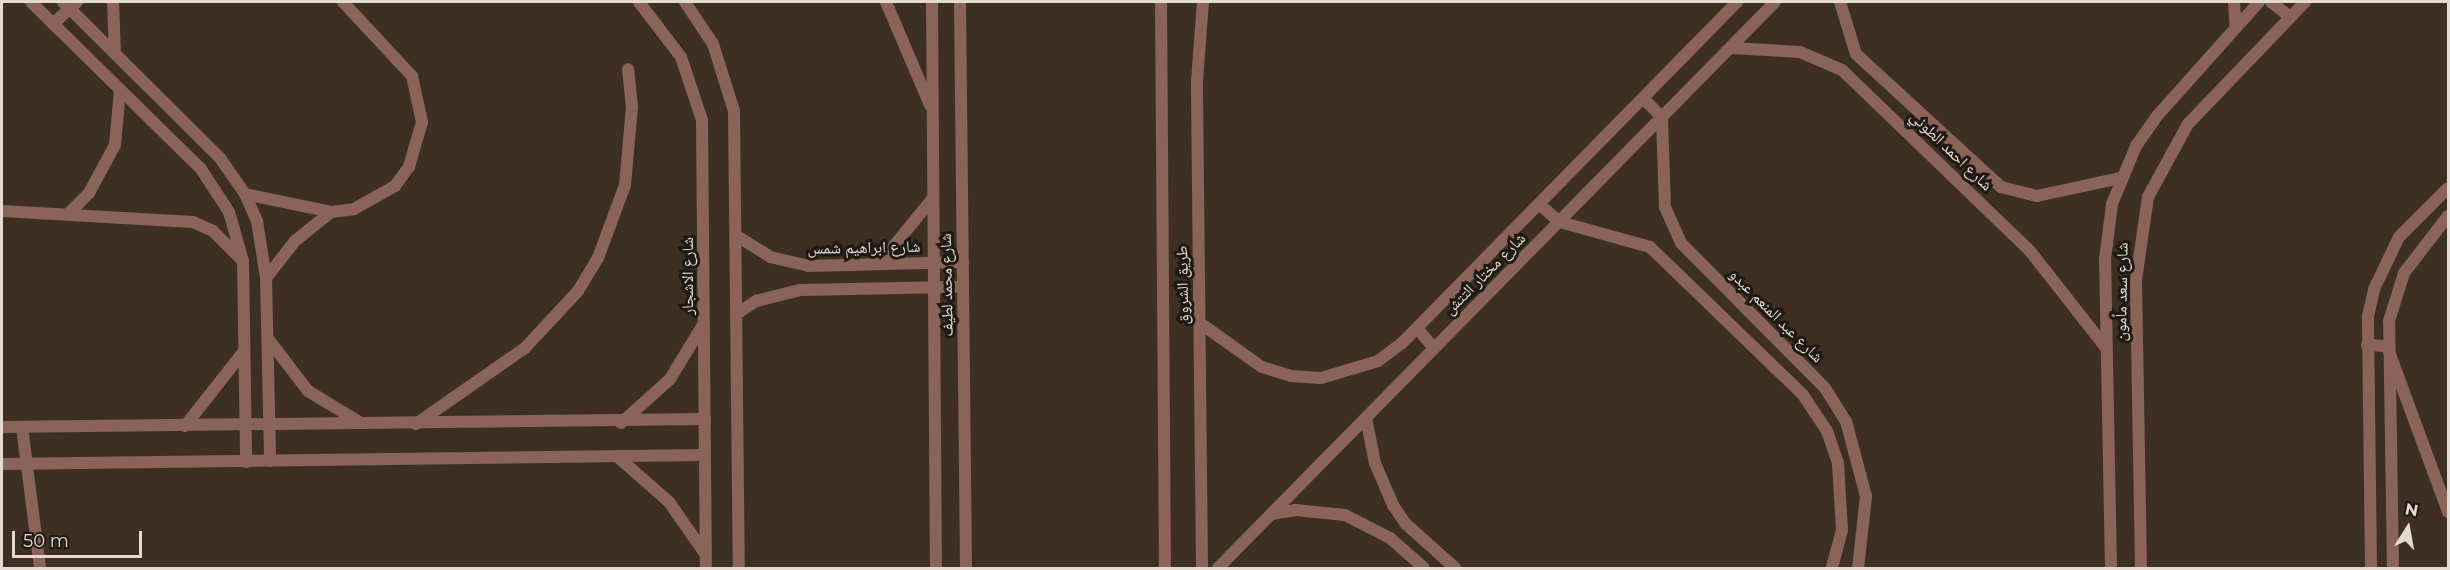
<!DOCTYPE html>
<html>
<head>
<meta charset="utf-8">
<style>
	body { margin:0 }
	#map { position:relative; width:2450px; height:570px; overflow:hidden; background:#3d3023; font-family:Montserrat,"Noto Naskh Arabic",sans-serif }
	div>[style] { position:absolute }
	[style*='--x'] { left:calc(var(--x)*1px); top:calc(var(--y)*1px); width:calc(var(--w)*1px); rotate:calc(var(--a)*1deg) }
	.minor>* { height:12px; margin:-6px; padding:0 6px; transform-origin:6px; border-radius:6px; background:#8b6459 }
	.tertiary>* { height:12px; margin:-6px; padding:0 6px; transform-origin:6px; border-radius:6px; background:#8b6459 }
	span { translate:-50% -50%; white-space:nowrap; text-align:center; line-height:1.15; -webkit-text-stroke:6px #1f1913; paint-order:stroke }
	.street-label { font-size:16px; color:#e3dbd2 }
	.frame { position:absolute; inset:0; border:3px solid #e3dbd2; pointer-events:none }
	.north { position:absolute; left:2378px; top:498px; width:60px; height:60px; -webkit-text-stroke:4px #1f1913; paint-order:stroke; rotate:11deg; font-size:16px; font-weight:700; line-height:24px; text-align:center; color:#e3dbd2 }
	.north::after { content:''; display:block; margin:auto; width:21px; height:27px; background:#e3dbd2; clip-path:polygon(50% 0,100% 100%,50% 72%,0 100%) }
	.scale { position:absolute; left:12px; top:531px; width:130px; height:27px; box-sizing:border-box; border:3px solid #e3dbd2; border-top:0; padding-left:8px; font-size:18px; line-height:21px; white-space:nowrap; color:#e3dbd2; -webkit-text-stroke:4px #1f1913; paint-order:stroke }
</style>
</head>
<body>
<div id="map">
	<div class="minor">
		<i style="--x:31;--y:2;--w:238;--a:44.5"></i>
		<i style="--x:201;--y:169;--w:51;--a:56.9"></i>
		<i style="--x:229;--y:212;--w:51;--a:74.1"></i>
		<i style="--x:243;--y:261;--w:201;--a:89.1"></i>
		<i style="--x:63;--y:2;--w:221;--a:44.8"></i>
		<i style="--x:220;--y:158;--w:44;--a:55.2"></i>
		<i style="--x:245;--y:194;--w:30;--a:66"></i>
		<i style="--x:257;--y:221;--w:58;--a:81"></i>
		<i style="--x:266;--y:278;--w:183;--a:88.7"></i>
		<i style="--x:113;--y:2;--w:51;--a:87.8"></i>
		<i style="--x:886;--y:2;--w:112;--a:66.9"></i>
		<i style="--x:932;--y:2;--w:566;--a:89.6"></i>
		<i style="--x:960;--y:2;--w:566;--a:89.39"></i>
		<i style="--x:1840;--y:2;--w:54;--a:72.9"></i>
		<i style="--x:1856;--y:54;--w:197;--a:42.5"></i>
		<i style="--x:2001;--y:187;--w:37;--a:14"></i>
		<i style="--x:2037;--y:196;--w:86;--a:-12.1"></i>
		<i style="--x:2234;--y:2;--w:26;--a:86"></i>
		<i style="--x:2271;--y:2;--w:24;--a:38"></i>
		<i style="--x:53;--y:24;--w:33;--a:-43"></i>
		<i style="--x:1731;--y:48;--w:69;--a:3.3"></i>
		<i style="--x:1800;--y:52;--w:46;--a:23.2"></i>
		<i style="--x:1842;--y:70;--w:261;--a:43.9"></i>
		<i style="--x:2030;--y:251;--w:123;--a:51.9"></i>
		<i style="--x:1643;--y:98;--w:28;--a:46"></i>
		<i style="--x:1662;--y:118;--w:89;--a:88.1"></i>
		<i style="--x:1665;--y:207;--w:39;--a:66"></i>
		<i style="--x:1681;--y:243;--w:204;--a:45.2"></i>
		<i style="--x:1825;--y:388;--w:39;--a:58"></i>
		<i style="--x:1846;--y:421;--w:78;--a:75.1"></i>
		<i style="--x:1866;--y:496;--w:72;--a:96.3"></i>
		<i style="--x:245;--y:194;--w:88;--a:11.8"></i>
		<i style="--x:331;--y:212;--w:23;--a:-7"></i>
		<i style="--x:354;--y:209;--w:47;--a:-29.3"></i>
		<i style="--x:395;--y:186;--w:24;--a:-54"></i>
		<i style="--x:409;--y:167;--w:47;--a:-73.9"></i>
		<i style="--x:422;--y:122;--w:47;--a:-102.3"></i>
		<i style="--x:412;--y:76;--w:101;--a:-133"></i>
		<i style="--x:1539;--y:204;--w:28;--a:41"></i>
		<i style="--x:1560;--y:222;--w:93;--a:15.5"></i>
		<i style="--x:1650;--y:247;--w:213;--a:44"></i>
		<i style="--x:1803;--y:395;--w:43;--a:56.3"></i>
		<i style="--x:1827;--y:431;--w:34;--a:71"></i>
		<i style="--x:1838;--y:463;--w:67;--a:86.6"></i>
		<i style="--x:1842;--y:530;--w:39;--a:105"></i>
		<i style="--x:2;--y:211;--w:191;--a:3.3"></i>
		<i style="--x:193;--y:222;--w:22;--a:24"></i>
		<i style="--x:213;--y:231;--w:40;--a:45"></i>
		<i style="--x:69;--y:213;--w:28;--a:-45"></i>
		<i style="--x:89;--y:193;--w:55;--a:-61.6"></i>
		<i style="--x:115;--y:145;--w:55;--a:-84.8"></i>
		<i style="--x:737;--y:236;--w:39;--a:32"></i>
		<i style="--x:770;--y:257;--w:39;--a:13"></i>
		<i style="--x:808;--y:266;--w:155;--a:-1.5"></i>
		<i style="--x:879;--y:264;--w:85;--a:-50.7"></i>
		<i style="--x:266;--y:278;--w:47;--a:-51.9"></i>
		<i style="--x:295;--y:241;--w:46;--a:-38.9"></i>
		<i style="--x:738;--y:313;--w:22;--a:-34"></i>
		<i style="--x:756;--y:301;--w:45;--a:-14"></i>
		<i style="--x:800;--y:290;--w:163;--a:-1.1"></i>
		<i style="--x:1200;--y:323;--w:76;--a:35.4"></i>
		<i style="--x:1262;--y:367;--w:30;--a:17"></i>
		<i style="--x:1291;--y:376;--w:30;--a:4"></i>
		<i style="--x:1321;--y:378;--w:59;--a:-16.6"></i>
		<i style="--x:1378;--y:361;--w:30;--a:-37"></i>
		<i style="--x:1402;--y:343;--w:478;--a:-45.5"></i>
		<i style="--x:1417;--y:328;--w:26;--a:50"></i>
		<i style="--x:269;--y:340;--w:64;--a:52.6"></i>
		<i style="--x:308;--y:391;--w:62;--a:31.1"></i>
		<i style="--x:2367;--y:345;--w:20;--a:3"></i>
		<i style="--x:2387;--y:346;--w:177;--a:69.8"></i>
		<i style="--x:1366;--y:418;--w:46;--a:78.7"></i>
		<i style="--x:1375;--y:463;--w:46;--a:66.8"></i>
		<i style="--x:1393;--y:505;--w:23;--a:56"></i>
		<i style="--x:1406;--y:524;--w:66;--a:41.9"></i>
		<i style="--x:416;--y:424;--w:133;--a:-34.9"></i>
		<i style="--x:525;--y:348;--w:78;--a:-47.1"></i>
		<i style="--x:578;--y:291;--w:39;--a:-59"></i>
		<i style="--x:598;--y:258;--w:78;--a:-69.7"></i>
		<i style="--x:625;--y:185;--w:78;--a:-84.9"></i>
		<i style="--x:632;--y:107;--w:38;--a:-96"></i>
		<i style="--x:185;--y:426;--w:95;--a:-51.8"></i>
		<i style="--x:2;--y:427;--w:703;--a:-0.65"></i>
		<i style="--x:22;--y:427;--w:142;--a:82.7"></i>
		<i style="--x:2;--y:464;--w:703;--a:-0.73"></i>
		<i style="--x:1271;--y:514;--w:24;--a:-9"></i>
		<i style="--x:1295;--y:510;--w:50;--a:5.7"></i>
		<i style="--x:1345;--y:515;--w:51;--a:27.1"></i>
		<i style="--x:1390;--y:538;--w:45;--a:41.4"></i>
		<i style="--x:1218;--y:568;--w:794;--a:-45.46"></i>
		<i style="--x:2111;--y:568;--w:309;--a:-91.1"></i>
		<i style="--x:2105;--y:259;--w:55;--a:-82.7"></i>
		<i style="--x:2112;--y:204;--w:63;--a:-67.5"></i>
		<i style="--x:2136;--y:146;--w:37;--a:-55"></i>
		<i style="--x:2157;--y:116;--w:153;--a:-48.2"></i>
		<i style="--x:2141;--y:568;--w:288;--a:-91"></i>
		<i style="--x:2136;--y:280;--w:84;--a:-81.8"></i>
		<i style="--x:2148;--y:197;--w:83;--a:-61.3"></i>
		<i style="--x:2188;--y:124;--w:169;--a:-46.2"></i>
		<i style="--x:2371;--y:568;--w:252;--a:-90.7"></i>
		<i style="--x:2368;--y:316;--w:28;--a:-77"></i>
		<i style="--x:2374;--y:289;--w:58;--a:-64.3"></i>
		<i style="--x:2399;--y:237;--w:69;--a:-45"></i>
		<i style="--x:2393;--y:568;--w:247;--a:-90.9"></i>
		<i style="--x:2389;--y:321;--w:50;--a:-72.6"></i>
		<i style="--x:2404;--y:273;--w:72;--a:-52.3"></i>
	</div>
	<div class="tertiary">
		<i style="--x:639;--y:2;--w:69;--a:52.6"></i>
		<i style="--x:681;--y:57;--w:66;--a:71.6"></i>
		<i style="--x:702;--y:120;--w:448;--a:89.5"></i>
		<i style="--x:685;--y:2;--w:50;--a:56.3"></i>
		<i style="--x:713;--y:44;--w:70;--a:72.6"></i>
		<i style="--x:734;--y:111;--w:457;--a:89.4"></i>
		<i style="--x:1161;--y:2;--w:566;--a:89.6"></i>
		<i style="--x:621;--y:423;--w:66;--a:-41.9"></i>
		<i style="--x:670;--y:379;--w:63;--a:-58.6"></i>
		<i style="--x:619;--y:458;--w:67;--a:41.3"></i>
		<i style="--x:669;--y:502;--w:61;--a:55"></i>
		<i style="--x:1202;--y:568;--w:487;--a:-90.6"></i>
		<i style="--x:1197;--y:81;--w:79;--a:-85.7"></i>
	</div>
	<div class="street-label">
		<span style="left:1951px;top:151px;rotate:44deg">شارع احمد الطوني</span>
		<span style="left:864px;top:248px;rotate:-1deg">شارع ابراهيم شمس</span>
		<span style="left:1485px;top:274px;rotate:-45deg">شارع مختار التتش</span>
		<span style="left:688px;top:276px;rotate:-90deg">شارع الاشجار</span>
		<span style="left:947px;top:285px;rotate:-91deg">شارع محمد لطيف</span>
		<span style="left:1183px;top:285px;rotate:-91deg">طريق الشروق</span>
		<span style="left:2122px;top:292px;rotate:-89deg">شارع سعد مأمون</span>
		<span style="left:1776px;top:316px;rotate:45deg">شارع عبد المنعم عبدو</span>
	</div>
	<div class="frame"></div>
	<div class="north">N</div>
	<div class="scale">50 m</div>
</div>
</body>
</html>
